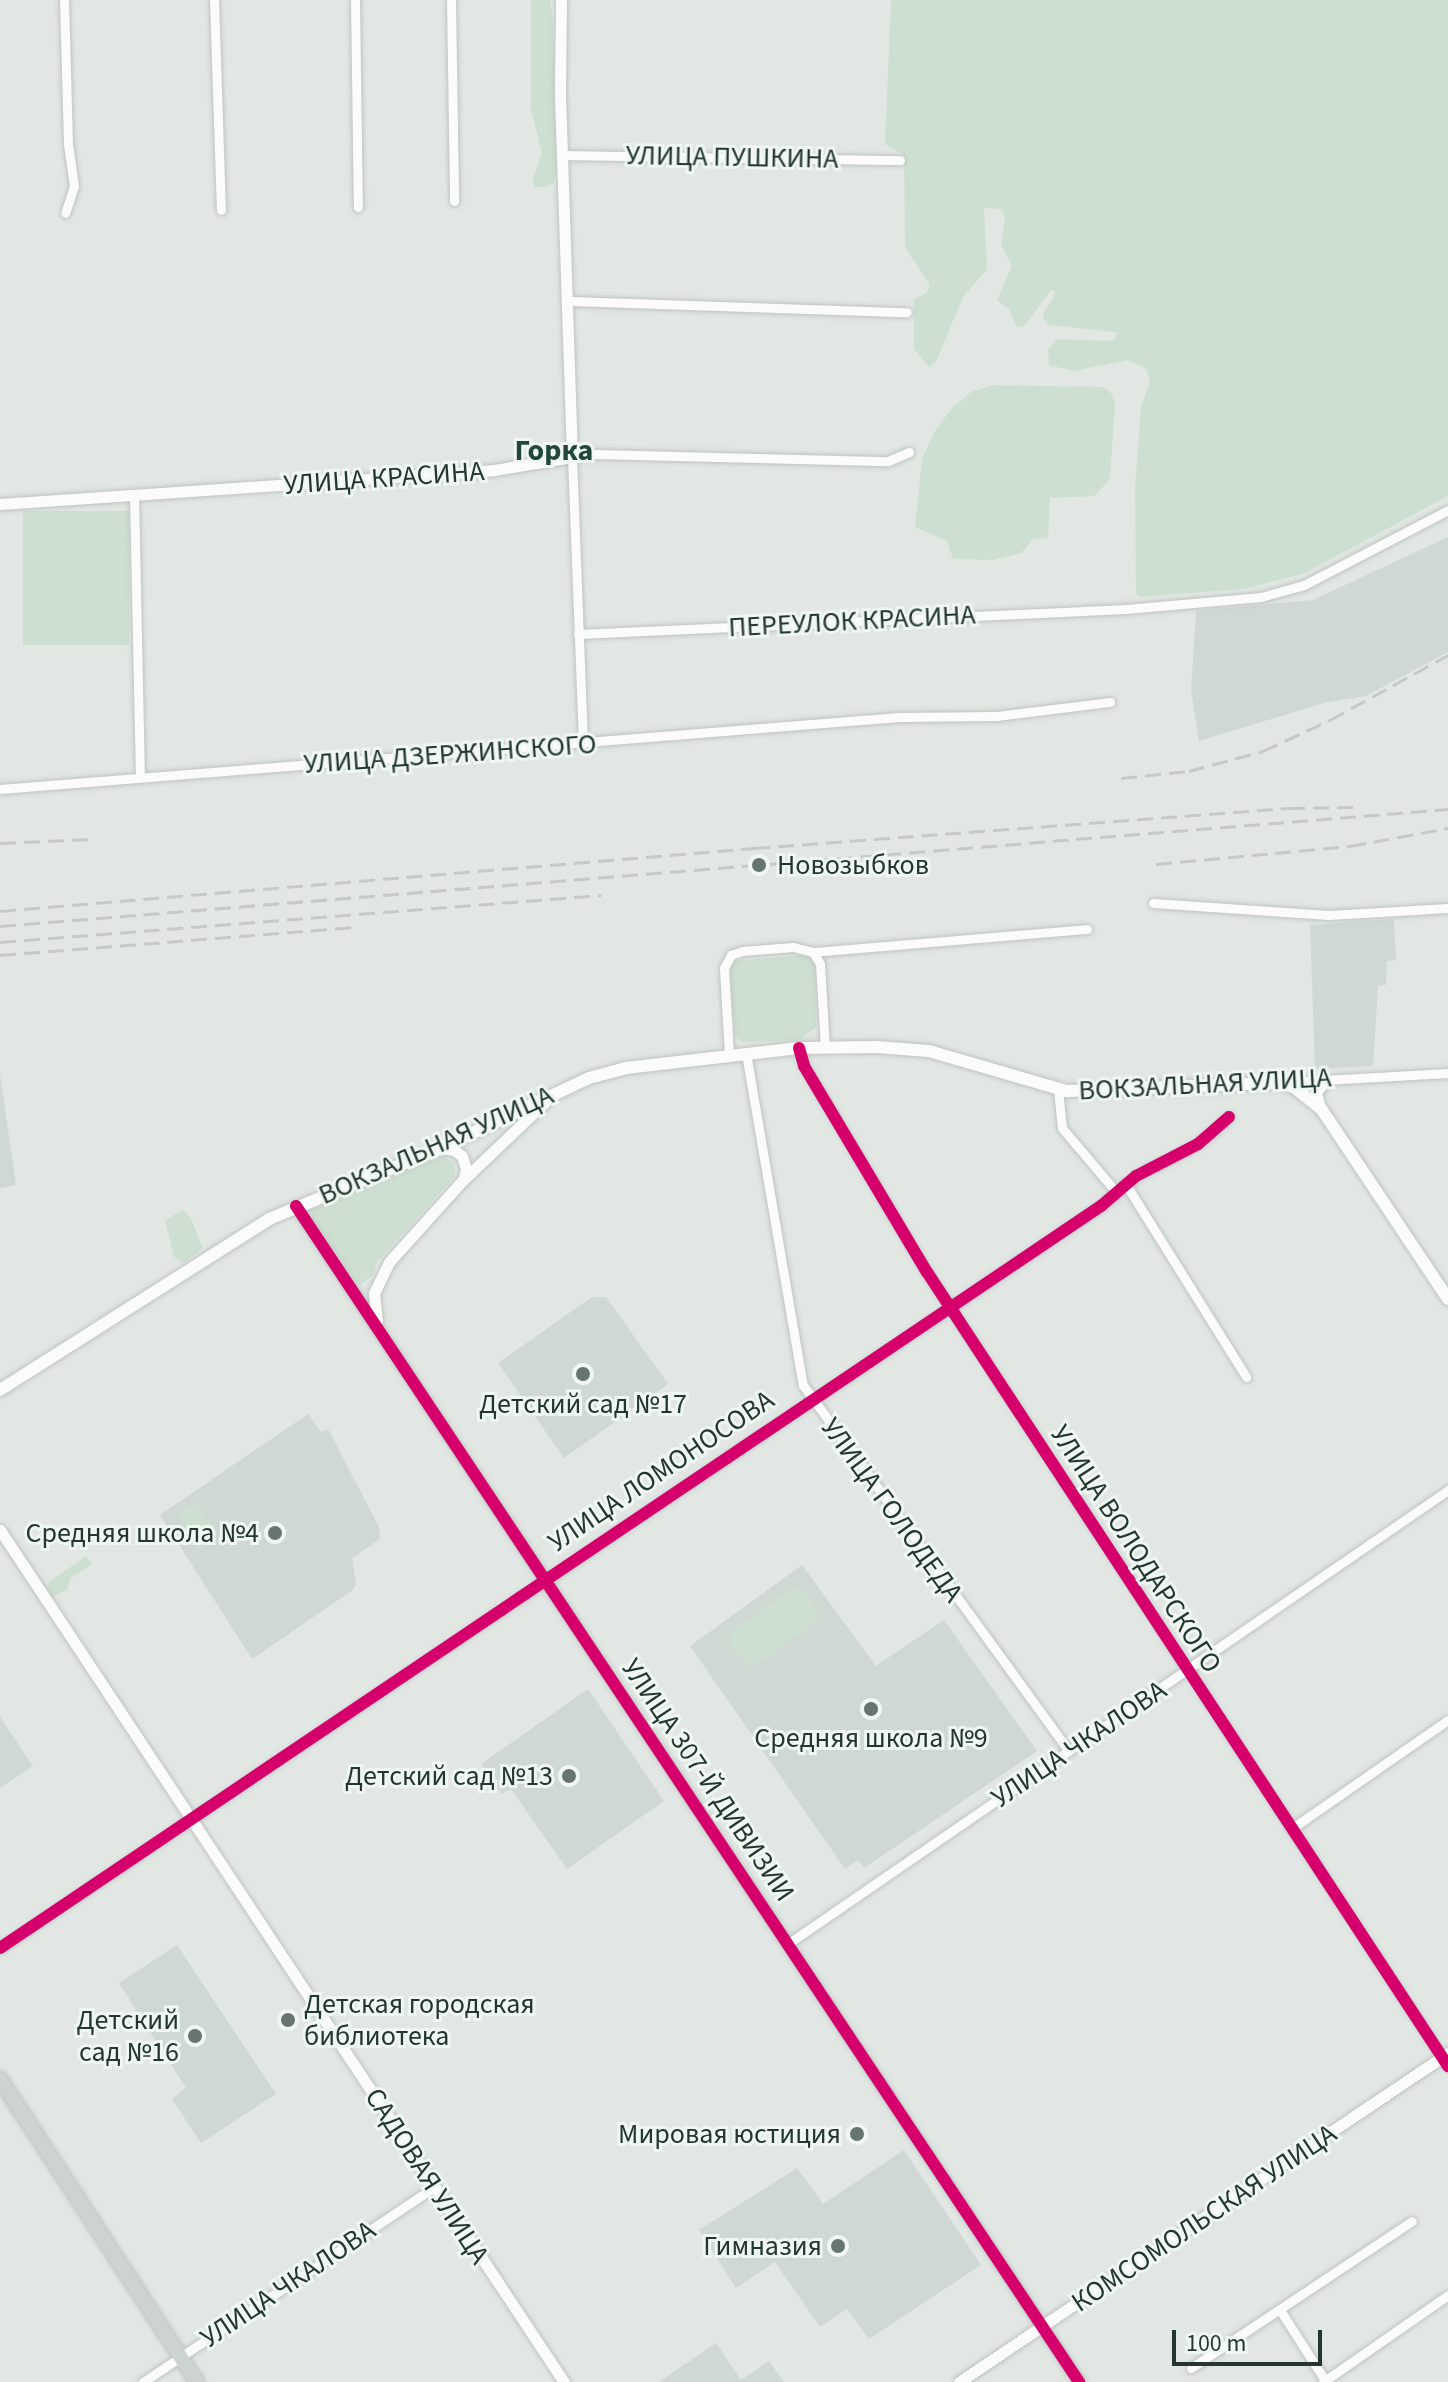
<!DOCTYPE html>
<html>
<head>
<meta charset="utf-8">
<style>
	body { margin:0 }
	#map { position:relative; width:1448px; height:2382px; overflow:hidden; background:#e2e7e4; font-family:"Source Sans 3",sans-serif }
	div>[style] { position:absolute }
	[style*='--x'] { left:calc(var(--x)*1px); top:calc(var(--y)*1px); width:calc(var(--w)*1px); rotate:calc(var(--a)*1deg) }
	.built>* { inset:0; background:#d0d8d4 }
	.green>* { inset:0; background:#cddfd0; transform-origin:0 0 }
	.roads { filter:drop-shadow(0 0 2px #bfc4c1) drop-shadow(0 0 2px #bfc4c1) }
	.minor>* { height:9px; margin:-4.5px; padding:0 4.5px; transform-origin:4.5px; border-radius:4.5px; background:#fbfbfb }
	.tertiary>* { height:11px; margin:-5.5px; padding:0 5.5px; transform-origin:5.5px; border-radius:5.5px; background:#fbfbfb }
	.secondary>* { height:12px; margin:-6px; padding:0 6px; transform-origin:6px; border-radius:6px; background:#fbfbfb }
	.primary>* { height:14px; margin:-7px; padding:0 7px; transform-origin:7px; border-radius:7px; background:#cdd3d0 }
	.rail>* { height:3px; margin-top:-1.5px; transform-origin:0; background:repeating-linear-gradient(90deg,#c6c9c8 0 16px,transparent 0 24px) }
	.cycleway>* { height:12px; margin:-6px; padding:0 6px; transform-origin:6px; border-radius:6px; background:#d6006c }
	.dots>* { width:22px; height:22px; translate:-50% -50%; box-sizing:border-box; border:4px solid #f0f6f2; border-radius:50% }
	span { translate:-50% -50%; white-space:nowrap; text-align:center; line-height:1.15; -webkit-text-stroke:6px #f0f6f2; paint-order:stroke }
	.street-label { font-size:28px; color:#233730 }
	.poi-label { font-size:28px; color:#233730 }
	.left { translate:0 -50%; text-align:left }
	.right { translate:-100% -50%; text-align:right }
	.neighbourhood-label { font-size:30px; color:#21473a; font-weight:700 }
	.scale { position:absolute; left:1172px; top:2330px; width:150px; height:36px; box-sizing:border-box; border:4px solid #233730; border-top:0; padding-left:10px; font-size:24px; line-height:28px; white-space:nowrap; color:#233730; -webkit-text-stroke:6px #f0f6f2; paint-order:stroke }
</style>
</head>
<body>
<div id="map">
	<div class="built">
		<i style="clip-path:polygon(1448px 537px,1448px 652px,1366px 696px,1324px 703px,1199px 741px,1191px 690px,1196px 611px,1313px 600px)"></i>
		<i style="clip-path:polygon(1394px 919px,1396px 960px,1387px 961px,1386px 985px,1378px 986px,1373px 1066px,1315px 1069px,1310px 925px)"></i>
		<i style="clip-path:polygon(0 1074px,16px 1185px,0 1188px)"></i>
		<i style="clip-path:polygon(592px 1297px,606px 1297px,668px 1384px,564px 1458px,498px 1363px)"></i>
		<i style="clip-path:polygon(308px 1414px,321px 1432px,328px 1429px,379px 1527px,380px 1539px,352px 1558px,356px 1584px,353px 1590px,252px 1659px,160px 1515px)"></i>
		<i style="clip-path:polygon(802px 1565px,876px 1666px,944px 1620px,1037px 1751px,864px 1868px,858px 1860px,845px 1869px,690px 1646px)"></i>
		<i style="clip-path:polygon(588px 1689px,664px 1801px,567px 1869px,511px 1789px,502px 1794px,481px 1764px)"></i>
		<i style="clip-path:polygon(0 1717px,33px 1766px,0 1788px)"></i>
		<i style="clip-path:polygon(177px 1945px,276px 2094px,201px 2143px,172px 2099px,186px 2088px,119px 1983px)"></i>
		<i style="clip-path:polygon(904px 2150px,981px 2265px,869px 2339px,847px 2309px,820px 2327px,775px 2262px,736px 2288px,699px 2230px,797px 2168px,823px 2204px)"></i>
		<i style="clip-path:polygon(716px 2343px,741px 2380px,769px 2361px,784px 2382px,659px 2382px)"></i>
	</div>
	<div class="green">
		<i style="clip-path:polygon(531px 0,550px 0,553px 24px,556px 173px,553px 184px,545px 187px,536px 187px,532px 182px,542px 153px,531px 109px)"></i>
		<i style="clip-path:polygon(891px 0,1448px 0,1448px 496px,1303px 574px,1243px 589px,1139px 597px,1136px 592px,1135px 487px,1141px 408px,1150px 381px,1146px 369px,1128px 360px,1074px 371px,1049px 365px,1048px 349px,1058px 339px,1109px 341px,1115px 339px,1116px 332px,1049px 325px,1044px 320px,1043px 314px,1054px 296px,1055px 291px,1051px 290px,1024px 326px,1017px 327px,1009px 309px,997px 300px,1012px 266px,1001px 244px,1005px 219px,1002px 209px,984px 208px,987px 269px,963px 297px,936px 362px,929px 367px,914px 349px,914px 299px,926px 293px,930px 285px,905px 247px,904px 155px,885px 144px)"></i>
		<i style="clip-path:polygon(993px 385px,1103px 387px,1111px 393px,1115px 404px,1110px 478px,1095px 496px,1050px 498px,1048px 538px,1033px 539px,1022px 553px,993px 560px,953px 559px,947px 541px,915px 527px,922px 459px,935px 431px,953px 407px,971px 392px)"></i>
		<i style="left:129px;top:511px;width:134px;height:106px;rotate:90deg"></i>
		<i style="clip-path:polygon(806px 955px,815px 964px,816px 1027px,800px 1040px,741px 1042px,735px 1034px,730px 969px,734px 961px)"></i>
		<i style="clip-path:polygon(443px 1156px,454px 1164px,455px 1176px,377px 1262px,373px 1275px,359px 1286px,312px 1217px,311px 1210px)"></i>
		<i style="clip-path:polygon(183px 1210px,191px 1219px,203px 1248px,183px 1263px,174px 1257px,165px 1220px)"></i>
		<i style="clip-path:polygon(193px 1503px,200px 1506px,218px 1535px,201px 1549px,196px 1546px,178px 1516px)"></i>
		<i style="clip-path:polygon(86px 1556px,92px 1564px,70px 1579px,67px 1590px,52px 1597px,47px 1589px,49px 1582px)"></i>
		<i style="clip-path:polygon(793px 1588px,801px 1589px,817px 1610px,817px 1621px,756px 1665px,747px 1666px,730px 1643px,730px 1633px)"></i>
	</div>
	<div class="roads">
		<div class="minor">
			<i style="--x:64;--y:0;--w:144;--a:88.4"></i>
			<i style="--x:68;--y:144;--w:42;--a:81.9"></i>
			<i style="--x:74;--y:186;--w:28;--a:108"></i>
			<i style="--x:214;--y:0;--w:210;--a:88.1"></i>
			<i style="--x:355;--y:0;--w:207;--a:89.2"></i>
			<i style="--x:451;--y:0;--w:201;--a:89.1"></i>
			<i style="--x:564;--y:155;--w:336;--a:0.9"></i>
			<i style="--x:568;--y:301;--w:339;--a:1.9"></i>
			<i style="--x:134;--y:494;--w:283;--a:88.8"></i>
			<i style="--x:578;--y:634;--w:549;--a:-2.61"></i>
			<i style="--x:1126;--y:609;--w:136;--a:-5.1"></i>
			<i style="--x:1261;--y:597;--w:45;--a:-15.6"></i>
			<i style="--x:1304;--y:585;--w:162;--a:-27.5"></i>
			<i style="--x:583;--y:743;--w:286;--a:-92.2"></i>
			<i style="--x:572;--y:457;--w:24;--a:-7"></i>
			<i style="--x:596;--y:454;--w:292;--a:1.4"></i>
			<i style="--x:888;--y:461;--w:23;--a:-23"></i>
			<i style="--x:0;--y:789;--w:902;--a:-4.58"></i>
			<i style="--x:899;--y:717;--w:98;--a:-0.6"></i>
			<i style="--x:997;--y:716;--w:114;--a:-7.1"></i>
			<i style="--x:1153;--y:903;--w:176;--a:3.9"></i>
			<i style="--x:1329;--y:915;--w:119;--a:-3.4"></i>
			<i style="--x:813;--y:952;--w:275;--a:-4.8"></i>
			<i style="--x:799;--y:1048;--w:19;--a:74"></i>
			<i style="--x:804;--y:1066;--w:240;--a:59.2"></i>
			<i style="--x:927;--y:1272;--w:950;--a:56.73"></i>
			<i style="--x:746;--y:1053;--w:337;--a:80.3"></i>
			<i style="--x:803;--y:1385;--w:451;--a:54"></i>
			<i style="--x:729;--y:1055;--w:87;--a:-93.3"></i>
			<i style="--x:724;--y:968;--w:15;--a:-62"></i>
			<i style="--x:731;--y:955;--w:12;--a:-20"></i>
			<i style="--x:742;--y:951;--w:51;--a:-4.5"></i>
			<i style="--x:793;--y:947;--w:21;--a:14"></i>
			<i style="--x:813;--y:952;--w:14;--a:60"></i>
			<i style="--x:820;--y:964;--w:83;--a:86.6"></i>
			<i style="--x:1288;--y:1082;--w:160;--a:-3.2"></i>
			<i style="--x:1058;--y:1090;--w:38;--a:84"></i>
			<i style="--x:1062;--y:1128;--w:84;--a:49.8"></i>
			<i style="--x:1321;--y:1108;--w:16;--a:-104"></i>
			<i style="--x:1317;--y:1092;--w:16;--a:-47"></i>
			<i style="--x:1125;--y:1183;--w:229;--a:58"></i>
			<i style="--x:1291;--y:1829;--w:191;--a:-34.8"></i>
			<i style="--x:789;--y:1943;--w:800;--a:-34.5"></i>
			<i style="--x:0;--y:1948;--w:1328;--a:-33.98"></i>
			<i style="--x:1101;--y:1206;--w:46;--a:-40.6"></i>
			<i style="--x:1136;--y:1176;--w:70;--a:-27.3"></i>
			<i style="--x:1198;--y:1144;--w:41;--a:-41.1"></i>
			<i style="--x:1280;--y:2310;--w:85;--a:57.4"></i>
			<i style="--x:1191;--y:2368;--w:265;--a:-33.6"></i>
			<i style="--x:143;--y:2382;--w:350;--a:-33.8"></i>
			<i style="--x:1323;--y:2382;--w:152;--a:-34.8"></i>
		</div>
		<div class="tertiary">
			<i style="--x:0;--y:504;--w:495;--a:-3.9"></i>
			<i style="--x:494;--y:470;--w:79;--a:-9.5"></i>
			<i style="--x:572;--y:457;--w:362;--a:-91.9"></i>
			<i style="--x:560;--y:95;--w:95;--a:-89.4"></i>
			<i style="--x:441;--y:1148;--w:13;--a:9"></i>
			<i style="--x:454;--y:1150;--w:10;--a:37"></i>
			<i style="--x:462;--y:1156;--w:14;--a:73"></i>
			<i style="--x:466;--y:1169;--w:8;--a:104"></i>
			<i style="--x:296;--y:1206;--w:1413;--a:56.34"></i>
			<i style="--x:377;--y:1321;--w:28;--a:-96"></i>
			<i style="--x:374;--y:1293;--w:34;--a:-64"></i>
			<i style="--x:389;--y:1262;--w:109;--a:-48"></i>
			<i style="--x:462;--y:1181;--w:115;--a:-43.6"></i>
			<i style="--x:0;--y:1530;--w:1022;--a:56.5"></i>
			<i style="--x:959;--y:2382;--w:589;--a:-33.93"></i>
		</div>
		<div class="secondary">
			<i style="--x:0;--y:1390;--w:319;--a:-32.4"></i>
			<i style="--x:269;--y:1219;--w:186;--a:-22.4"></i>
			<i style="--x:441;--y:1148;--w:164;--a:-25.3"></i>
			<i style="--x:589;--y:1078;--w:38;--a:-15"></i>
			<i style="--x:626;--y:1068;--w:174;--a:-6.6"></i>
			<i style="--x:799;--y:1048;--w:77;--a:-0.7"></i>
			<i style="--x:876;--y:1047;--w:53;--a:4.3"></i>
			<i style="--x:929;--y:1051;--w:144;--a:16.2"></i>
			<i style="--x:1067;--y:1091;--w:213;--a:-2.2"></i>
			<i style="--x:1280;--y:1083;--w:15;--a:16"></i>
			<i style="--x:1294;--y:1087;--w:36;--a:39"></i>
			<i style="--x:1322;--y:1110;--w:227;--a:56.3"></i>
		</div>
		<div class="primary">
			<i style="--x:0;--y:2079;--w:361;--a:57"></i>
		</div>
	</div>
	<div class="rail">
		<i style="--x:1121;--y:778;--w:68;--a:-5.9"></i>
		<i style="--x:1189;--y:771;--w:77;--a:-15.1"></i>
		<i style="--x:1263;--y:751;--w:74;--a:-24.8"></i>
		<i style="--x:1330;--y:720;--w:135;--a:-28.8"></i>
		<i style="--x:0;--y:843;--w:92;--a:-2.5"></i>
		<i style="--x:1156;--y:864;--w:195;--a:-5.3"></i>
		<i style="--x:1350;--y:846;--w:100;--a:-10.4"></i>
		<i style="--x:0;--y:911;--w:757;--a:-4.78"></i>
		<i style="--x:754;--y:848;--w:536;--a:-4.28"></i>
		<i style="--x:1289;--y:808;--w:67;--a:-0.9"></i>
		<i style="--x:0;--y:926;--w:1453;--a:-4.62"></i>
		<i style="--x:0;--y:942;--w:603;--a:-4.47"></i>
		<i style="--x:0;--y:955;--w:353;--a:-4.5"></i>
	</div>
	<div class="cycleway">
		<i style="--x:799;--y:1048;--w:19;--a:74"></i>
		<i style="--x:804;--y:1066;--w:240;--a:59.2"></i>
		<i style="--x:927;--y:1272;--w:950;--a:56.73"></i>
		<i style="--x:296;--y:1206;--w:1413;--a:56.34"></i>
		<i style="--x:0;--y:1948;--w:1328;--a:-33.98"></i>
		<i style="--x:1101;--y:1206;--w:46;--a:-40.6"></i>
		<i style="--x:1136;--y:1176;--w:70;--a:-27.3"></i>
		<i style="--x:1198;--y:1144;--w:41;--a:-41.1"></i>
	</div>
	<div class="dots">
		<i style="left:759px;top:865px;background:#66756f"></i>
		<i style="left:583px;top:1374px;background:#66756f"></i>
		<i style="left:275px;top:1533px;background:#66756f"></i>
		<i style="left:871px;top:1709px;background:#66756f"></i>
		<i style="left:569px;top:1776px;background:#66756f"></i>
		<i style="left:288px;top:2020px;background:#66756f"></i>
		<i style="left:195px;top:2036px;background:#66756f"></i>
		<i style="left:857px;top:2134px;background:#66756f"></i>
		<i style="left:838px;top:2246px;background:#66756f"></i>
	</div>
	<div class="street-label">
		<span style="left:732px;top:157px;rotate:1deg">УЛИЦА ПУШКИНА</span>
		<span style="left:384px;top:478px;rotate:-4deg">УЛИЦА КРАСИНА</span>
		<span style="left:852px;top:621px;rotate:-3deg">ПЕРЕУЛОК КРАСИНА</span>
		<span style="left:450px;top:754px;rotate:-4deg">УЛИЦА ДЗЕРЖИНСКОГО</span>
		<span style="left:1205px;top:1084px;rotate:-3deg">ВОКЗАЛЬНАЯ УЛИЦА</span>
		<span style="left:436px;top:1145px;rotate:-24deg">ВОКЗАЛЬНАЯ УЛИЦА</span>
		<span style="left:661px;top:1471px;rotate:-34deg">УЛИЦА ЛОМОНОСОВА</span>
		<span style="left:892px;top:1510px;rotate:54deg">УЛИЦА ГОЛОДЕДА</span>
		<span style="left:1136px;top:1549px;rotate:57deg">УЛИЦА ВОЛОДАРСКОГО</span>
		<span style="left:1079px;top:1744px;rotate:-34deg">УЛИЦА ЧКАЛОВА</span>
		<span style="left:708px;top:1780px;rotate:56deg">УЛИЦА 307-Й ДИВИЗИИ</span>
		<span style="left:427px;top:2176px;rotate:57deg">САДОВАЯ УЛИЦА</span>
		<span style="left:1204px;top:2218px;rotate:-34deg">КОМСОМОЛЬСКАЯ УЛИЦА</span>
		<span style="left:288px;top:2284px;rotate:-34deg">УЛИЦА ЧКАЛОВА</span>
	</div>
	<div class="poi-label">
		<span class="left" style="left:777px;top:865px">Новозыбков</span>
		<span style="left:583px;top:1404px">Детский сад №17</span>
		<span class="right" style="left:259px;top:1533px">Средняя школа №4</span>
		<span style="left:871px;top:1738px">Средняя школа №9</span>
		<span class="right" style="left:553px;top:1776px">Детский сад №13</span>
		<span class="left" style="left:304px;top:2020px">Детская городская<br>библиотека</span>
		<span class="right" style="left:179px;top:2036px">Детский<br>сад №16</span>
		<span class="right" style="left:841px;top:2134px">Мировая юстиция</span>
		<span class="right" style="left:822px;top:2246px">Гимназия</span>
	</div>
	<div class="neighbourhood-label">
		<span style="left:554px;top:451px">Горка</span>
	</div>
	<div class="scale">100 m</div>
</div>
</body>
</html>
